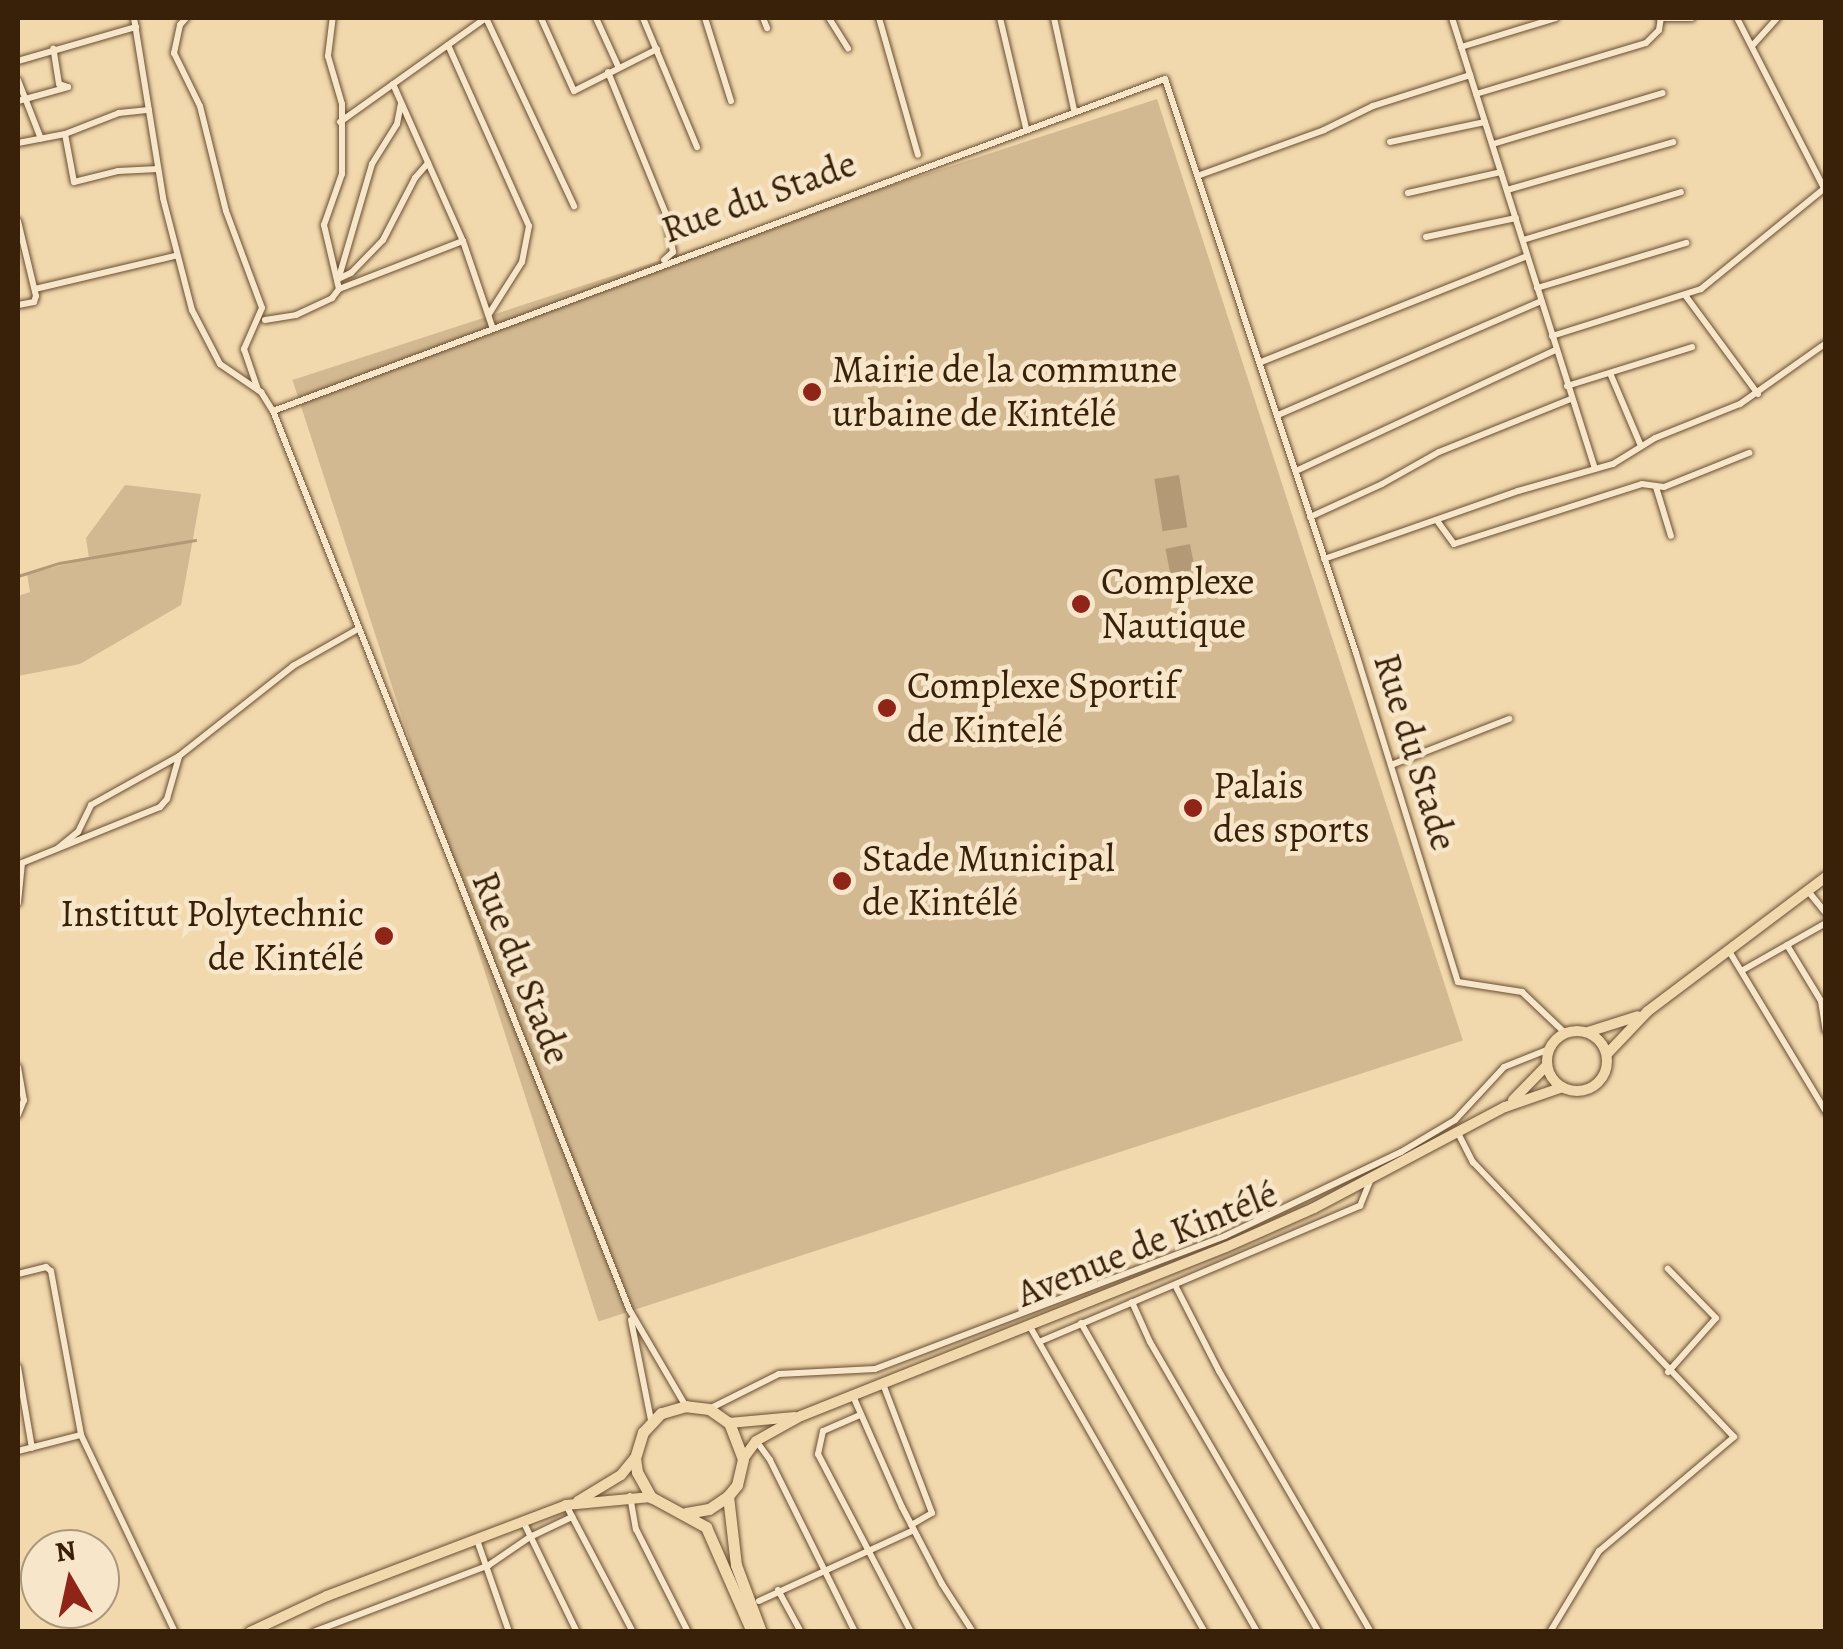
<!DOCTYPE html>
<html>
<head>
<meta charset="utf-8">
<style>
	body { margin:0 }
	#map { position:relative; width:1843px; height:1649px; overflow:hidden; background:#f2d8ad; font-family:Alegreya,serif }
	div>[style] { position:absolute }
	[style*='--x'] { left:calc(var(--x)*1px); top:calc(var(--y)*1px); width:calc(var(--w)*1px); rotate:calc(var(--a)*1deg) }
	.green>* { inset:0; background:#d3b991; transform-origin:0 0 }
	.water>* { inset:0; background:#b39975; transform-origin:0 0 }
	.stream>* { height:2.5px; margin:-1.25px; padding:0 1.25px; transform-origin:1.25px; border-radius:1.25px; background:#b39975 }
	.roads { filter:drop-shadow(0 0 2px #674e31) drop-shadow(0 0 2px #674e31) }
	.street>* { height:6px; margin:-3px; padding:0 3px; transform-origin:3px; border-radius:3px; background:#f7e6ca }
	.primary>* { height:10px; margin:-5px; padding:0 5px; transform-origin:5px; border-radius:5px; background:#f2d8ad }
	.primary>.ring { margin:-5px; padding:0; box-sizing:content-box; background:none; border:10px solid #f2d8ad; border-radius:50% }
	.highway>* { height:11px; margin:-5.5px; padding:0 5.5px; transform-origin:5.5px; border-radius:5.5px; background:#f2d8ad }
	.dots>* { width:28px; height:28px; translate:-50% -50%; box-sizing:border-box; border:5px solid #f7e6ca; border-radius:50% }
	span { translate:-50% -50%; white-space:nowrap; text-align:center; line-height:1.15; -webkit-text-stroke:9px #f7e6ca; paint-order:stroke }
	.street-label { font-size:38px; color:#392008 }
	.poi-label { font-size:38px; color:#392008 }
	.left { translate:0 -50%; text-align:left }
	.right { translate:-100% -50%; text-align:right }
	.frame { position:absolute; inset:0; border:20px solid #392008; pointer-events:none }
	.north { position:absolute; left:20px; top:1529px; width:100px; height:100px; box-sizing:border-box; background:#f7e6ca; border:2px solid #ab977c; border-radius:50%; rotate:351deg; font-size:28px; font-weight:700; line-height:40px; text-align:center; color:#392008 }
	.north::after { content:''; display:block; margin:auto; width:35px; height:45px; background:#8f2418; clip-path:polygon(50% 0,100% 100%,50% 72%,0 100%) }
</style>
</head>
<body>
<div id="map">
	<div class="green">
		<i style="left:1157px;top:99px;width:990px;height:909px;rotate:72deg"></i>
		<i style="clip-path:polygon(125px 485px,201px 494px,181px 605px,80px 664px,18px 676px,18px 596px,30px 592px,27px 574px,89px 558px,86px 538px)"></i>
	</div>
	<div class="water">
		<i style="left:1179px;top:475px;width:53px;height:25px;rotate:81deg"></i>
		<i style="left:1190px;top:544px;width:26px;height:25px;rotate:79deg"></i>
	</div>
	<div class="stream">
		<i style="--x:18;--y:576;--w:43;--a:-17.6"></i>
		<i style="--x:59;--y:563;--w:138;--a:-9.6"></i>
	</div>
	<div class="roads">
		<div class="street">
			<i style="--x:134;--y:18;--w:182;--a:80.8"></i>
			<i style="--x:163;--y:198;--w:116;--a:75.5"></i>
			<i style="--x:192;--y:310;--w:61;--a:62.6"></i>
			<i style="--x:220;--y:364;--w:50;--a:34.3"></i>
			<i style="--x:261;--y:392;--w:22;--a:58"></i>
			<i style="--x:273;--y:411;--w:966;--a:68.37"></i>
			<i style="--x:629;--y:1309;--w:111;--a:59.7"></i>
			<i style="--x:186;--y:18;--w:9;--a:131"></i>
			<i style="--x:180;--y:25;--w:29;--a:102"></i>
			<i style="--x:174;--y:53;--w:59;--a:63.9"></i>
			<i style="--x:200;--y:106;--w:108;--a:76.1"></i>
			<i style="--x:226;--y:211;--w:103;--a:69.6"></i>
			<i style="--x:262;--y:308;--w:45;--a:113.7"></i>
			<i style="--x:244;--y:349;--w:43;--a:71.1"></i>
			<i style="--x:486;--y:18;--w:208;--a:64.9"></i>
			<i style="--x:541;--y:18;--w:80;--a:65.7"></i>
			<i style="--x:574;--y:91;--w:93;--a:-26.8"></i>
			<i style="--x:596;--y:18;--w:53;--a:65.4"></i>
			<i style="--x:643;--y:18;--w:140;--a:67.3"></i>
			<i style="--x:705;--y:18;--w:87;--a:72.6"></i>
			<i style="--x:763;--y:18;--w:11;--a:68"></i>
			<i style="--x:829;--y:18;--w:36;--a:58"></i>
			<i style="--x:879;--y:18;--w:142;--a:74.1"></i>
			<i style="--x:1000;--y:18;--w:113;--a:76.7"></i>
			<i style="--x:1054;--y:18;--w:94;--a:77.7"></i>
			<i style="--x:1452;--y:18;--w:473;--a:72.4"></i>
			<i style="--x:1659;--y:18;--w:33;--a:0"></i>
			<i style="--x:1737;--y:18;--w:191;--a:62.9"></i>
			<i style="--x:448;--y:45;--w:198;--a:65.9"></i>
			<i style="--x:529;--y:226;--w:37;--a:101"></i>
			<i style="--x:522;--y:262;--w:62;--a:122.4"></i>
			<i style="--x:1752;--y:46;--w:38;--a:-48"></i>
			<i style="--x:1461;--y:47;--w:99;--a:-17"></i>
			<i style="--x:18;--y:61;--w:123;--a:-16.1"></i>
			<i style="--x:608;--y:72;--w:151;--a:67.8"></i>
			<i style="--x:665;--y:212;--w:41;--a:78.7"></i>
			<i style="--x:673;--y:252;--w:12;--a:138"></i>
			<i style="--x:18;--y:80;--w:63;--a:68.7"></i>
			<i style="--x:393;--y:84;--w:172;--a:66"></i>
			<i style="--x:463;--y:241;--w:90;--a:71.2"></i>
			<i style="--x:1476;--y:94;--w:177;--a:-16.7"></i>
			<i style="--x:1646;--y:43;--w:18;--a:-45"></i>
			<i style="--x:1659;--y:30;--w:12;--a:-81"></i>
			<i style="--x:18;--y:101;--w:52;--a:-15.6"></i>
			<i style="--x:68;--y:87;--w:9;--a:-162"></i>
			<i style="--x:59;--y:84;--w:36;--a:-99"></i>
			<i style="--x:340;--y:122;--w:179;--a:-35.5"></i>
			<i style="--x:65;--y:134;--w:49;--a:79.4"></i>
			<i style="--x:74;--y:182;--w:45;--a:-14"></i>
			<i style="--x:118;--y:171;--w:40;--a:-2.9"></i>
			<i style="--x:1390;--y:142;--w:97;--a:-11.9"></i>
			<i style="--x:18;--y:143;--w:48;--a:-10.8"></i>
			<i style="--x:65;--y:134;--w:58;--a:-21.3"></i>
			<i style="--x:119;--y:113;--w:30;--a:-6"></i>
			<i style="--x:1493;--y:144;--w:177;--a:-16.7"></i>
			<i style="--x:1200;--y:175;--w:132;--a:-19.9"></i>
			<i style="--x:1324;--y:130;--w:55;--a:-26.1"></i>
			<i style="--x:1373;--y:106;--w:102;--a:-17.7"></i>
			<i style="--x:1507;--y:190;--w:173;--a:-16.1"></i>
			<i style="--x:1408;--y:193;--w:95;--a:-12.7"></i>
			<i style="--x:18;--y:221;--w:77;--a:76.5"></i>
			<i style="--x:36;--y:296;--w:6;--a:108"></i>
			<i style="--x:34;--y:302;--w:16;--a:169"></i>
			<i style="--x:1426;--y:237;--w:92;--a:-11.9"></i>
			<i style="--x:1523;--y:240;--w:165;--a:-16.9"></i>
			<i style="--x:339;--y:277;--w:118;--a:-73.7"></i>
			<i style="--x:372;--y:164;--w:47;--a:-58"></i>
			<i style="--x:397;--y:124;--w:21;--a:-79"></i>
			<i style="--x:338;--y:279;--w:14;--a:-25"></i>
			<i style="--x:351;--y:273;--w:46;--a:-45.9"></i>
			<i style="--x:383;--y:240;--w:70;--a:-62.7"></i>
			<i style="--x:415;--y:178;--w:20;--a:-49"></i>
			<i style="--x:1537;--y:288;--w:156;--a:-16.8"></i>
			<i style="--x:35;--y:289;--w:144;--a:-13.3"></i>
			<i style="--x:339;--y:289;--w:133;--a:-21.2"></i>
			<i style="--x:1685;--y:295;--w:123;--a:53.6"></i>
			<i style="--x:265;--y:320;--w:31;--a:-9"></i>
			<i style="--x:296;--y:315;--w:40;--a:-25"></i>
			<i style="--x:332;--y:298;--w:11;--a:-52"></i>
			<i style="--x:339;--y:289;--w:66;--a:-103.2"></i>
			<i style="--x:324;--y:225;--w:54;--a:-70.6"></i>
			<i style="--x:342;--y:174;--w:70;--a:-90"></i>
			<i style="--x:342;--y:104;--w:50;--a:-106.3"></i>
			<i style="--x:328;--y:56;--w:38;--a:-83"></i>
			<i style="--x:1552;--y:336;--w:156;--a:-17.5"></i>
			<i style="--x:1701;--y:289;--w:161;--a:-39.2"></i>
			<i style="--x:1261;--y:362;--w:286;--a:-21.7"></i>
			<i style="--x:1610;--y:373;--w:79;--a:67"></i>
			<i style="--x:1567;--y:386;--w:131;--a:-17.3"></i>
			<i style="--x:273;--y:411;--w:952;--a:-20.42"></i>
			<i style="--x:1165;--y:79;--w:605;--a:71.6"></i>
			<i style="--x:1356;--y:653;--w:344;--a:72.8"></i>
			<i style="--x:1458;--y:982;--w:65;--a:8.9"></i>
			<i style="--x:1522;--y:992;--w:59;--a:43.6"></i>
			<i style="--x:1278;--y:415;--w:287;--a:-23.4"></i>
			<i style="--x:1296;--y:471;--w:287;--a:-25"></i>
			<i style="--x:1656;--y:487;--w:51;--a:73"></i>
			<i style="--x:1310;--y:517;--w:79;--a:-24.6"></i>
			<i style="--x:1382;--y:484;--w:65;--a:-29.3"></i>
			<i style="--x:1439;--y:452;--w:142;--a:-21.9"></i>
			<i style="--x:1438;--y:522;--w:27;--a:54"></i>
			<i style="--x:1454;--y:544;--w:197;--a:-17.7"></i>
			<i style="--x:1642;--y:484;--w:22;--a:8"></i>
			<i style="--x:1664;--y:487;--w:92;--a:-21.8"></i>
			<i style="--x:1324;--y:559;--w:206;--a:-19.3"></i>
			<i style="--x:1518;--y:491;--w:99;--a:-15.9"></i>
			<i style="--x:1613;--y:464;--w:49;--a:-31.8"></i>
			<i style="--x:1655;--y:438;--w:92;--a:-21.8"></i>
			<i style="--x:1740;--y:404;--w:105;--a:-35.3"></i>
			<i style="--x:1391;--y:765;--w:127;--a:-21.3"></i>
			<i style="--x:58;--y:848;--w:26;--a:-39"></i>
			<i style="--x:78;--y:832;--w:30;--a:-64"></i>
			<i style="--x:91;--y:805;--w:101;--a:-29.1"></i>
			<i style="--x:179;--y:756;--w:145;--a:-38.3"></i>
			<i style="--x:293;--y:666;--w:75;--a:-29.6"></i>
			<i style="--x:1808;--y:891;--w:28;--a:51"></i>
			<i style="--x:18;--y:903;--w:40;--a:-84.3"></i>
			<i style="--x:22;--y:863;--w:149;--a:-22.1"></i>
			<i style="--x:160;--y:807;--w:11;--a:-49"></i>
			<i style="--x:167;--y:799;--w:44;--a:-74.1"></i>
			<i style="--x:1787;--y:945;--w:66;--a:58.7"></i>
			<i style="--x:1821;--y:1001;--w:30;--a:81"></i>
			<i style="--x:1729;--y:951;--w:188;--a:58.9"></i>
			<i style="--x:1743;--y:970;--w:95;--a:-29.5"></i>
			<i style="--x:18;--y:1067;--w:34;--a:80"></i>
			<i style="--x:24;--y:1100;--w:16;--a:112"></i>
			<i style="--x:1458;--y:1133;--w:33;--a:63"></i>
			<i style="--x:1473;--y:1162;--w:379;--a:46.5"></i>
			<i style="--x:1734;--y:1437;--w:177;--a:139.8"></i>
			<i style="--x:1599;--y:1551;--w:95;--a:121.2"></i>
			<i style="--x:18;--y:1274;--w:29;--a:-14"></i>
			<i style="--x:46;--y:1267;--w:6;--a:39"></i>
			<i style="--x:51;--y:1271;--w:167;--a:79.6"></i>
			<i style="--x:81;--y:1435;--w:218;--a:64.5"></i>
			<i style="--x:1175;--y:1285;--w:97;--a:62.9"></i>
			<i style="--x:1219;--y:1371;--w:302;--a:59.8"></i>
			<i style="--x:1132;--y:1302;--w:44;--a:65.8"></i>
			<i style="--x:1150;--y:1342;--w:336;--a:59.8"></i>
			<i style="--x:631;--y:1320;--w:102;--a:78.7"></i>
			<i style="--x:1081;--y:1323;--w:356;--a:60.3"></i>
			<i style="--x:1029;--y:1325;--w:354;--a:60.2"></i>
			<i style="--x:1039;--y:1342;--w:349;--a:-23"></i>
			<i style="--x:1360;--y:1206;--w:29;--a:-68"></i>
			<i style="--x:18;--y:1367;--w:82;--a:80.2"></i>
			<i style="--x:1668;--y:1372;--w:72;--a:-48.4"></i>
			<i style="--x:1716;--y:1318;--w:69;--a:-134.4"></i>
			<i style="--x:883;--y:1384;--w:138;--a:69.2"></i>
			<i style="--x:932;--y:1513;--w:24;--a:150"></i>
			<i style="--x:853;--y:1396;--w:121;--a:66.2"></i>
			<i style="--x:902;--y:1507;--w:87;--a:62.5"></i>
			<i style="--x:942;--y:1584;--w:57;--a:57.1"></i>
			<i style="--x:709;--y:1409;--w:78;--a:-26.6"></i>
			<i style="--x:779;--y:1374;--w:96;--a:-3"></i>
			<i style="--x:875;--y:1369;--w:374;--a:-20.8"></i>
			<i style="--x:1225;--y:1236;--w:195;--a:-25.5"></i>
			<i style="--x:1401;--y:1152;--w:63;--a:-30.7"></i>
			<i style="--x:1455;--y:1120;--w:72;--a:-47.2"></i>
			<i style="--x:1504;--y:1067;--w:48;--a:-21.8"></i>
			<i style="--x:860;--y:1415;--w:40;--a:156.6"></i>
			<i style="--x:823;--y:1431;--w:24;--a:102"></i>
			<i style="--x:818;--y:1454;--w:201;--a:62.4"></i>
			<i style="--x:757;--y:1442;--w:22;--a:54"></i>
			<i style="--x:770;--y:1460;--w:192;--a:63.7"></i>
			<i style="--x:18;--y:1451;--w:65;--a:-14.3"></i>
			<i style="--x:630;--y:1496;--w:34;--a:80"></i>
			<i style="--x:636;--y:1529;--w:115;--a:63.2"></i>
			<i style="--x:566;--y:1505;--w:144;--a:62.2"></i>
			<i style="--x:523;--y:1521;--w:123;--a:64.1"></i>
			<i style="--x:477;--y:1540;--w:97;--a:70.8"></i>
			<i style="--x:778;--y:1590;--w:48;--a:61.3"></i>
			<i style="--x:759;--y:1601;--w:170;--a:-24.6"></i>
			<i style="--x:313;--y:1632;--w:188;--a:-20.8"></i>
			<i style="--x:489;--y:1565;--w:50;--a:-34.3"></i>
			<i style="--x:530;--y:1537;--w:47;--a:-25.5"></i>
		</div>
		<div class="primary">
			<i class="ring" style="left:1547px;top:1031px;width:50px;height:50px"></i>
			<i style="--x:1588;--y:1032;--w:52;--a:-17.7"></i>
			<i style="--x:1607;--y:1054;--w:59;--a:-46.4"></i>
			<i style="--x:1648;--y:1011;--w:223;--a:-37"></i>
			<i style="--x:1513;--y:1100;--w:49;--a:-45.8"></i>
			<i style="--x:729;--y:1423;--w:66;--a:-5.2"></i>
			<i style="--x:743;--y:1459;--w:22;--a:-54"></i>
			<i style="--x:756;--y:1441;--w:51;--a:-29.1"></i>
			<i style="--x:801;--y:1416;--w:457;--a:-21.7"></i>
			<i style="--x:1226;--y:1247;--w:96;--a:-23.9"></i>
			<i style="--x:1314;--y:1208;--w:216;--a:-27.9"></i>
			<i style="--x:1505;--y:1107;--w:61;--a:-19"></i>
			<i style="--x:578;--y:1501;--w:50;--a:-31.2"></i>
			<i style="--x:621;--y:1475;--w:22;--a:-51"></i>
			<i style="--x:250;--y:1632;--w:85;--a:-25.1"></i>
			<i style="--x:327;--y:1596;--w:256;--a:-20.8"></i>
			<i style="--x:566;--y:1505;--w:85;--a:-5.4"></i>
		</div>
		<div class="highway">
			<i style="--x:728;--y:1496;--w:69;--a:83.4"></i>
			<i style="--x:736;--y:1565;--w:72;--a:69.5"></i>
			<i style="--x:686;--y:1513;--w:23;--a:-10"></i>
			<i style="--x:709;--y:1509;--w:23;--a:-34"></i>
			<i style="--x:728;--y:1496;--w:14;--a:-51"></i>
			<i style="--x:737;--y:1485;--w:27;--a:-77"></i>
			<i style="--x:743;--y:1459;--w:39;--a:-111"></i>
			<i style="--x:729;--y:1423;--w:24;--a:-145"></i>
			<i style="--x:709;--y:1409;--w:23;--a:-173"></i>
			<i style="--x:686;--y:1406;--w:26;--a:164"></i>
			<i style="--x:661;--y:1413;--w:26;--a:133"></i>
			<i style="--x:643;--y:1432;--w:27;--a:107"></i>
			<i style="--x:635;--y:1458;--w:14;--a:82"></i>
			<i style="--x:637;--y:1472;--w:29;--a:61"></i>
			<i style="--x:651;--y:1497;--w:63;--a:28.6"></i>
			<i style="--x:706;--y:1527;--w:115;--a:66.3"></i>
		</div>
	</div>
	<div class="dots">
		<i style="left:812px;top:392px;background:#8f2418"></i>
		<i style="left:1081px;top:604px;background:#8f2418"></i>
		<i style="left:887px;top:708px;background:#8f2418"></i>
		<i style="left:1193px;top:808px;background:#8f2418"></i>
		<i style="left:842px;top:881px;background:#8f2418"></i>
		<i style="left:384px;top:936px;background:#8f2418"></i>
	</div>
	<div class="street-label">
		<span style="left:759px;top:197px;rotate:-20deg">Rue du Stade</span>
		<span style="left:1415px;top:752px;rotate:73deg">Rue du Stade</span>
		<span style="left:521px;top:968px;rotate:68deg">Rue du Stade</span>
		<span style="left:1147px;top:1244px;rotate:-22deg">Avenue de Kintélé</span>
	</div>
	<div class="poi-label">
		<span class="left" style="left:832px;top:392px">Mairie de la commune<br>urbaine de Kintélé</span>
		<span class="left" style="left:1101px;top:604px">Complexe<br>Nautique</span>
		<span class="left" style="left:907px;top:708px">Complexe Sportif<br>de Kintelé</span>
		<span class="left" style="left:1213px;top:808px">Palais<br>des sports</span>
		<span class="left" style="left:862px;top:881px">Stade Municipal<br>de Kintélé</span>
		<span class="right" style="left:364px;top:936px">Institut Polytechnic<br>de Kintélé</span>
	</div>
	<div class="frame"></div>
	<div class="north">N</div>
</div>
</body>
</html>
